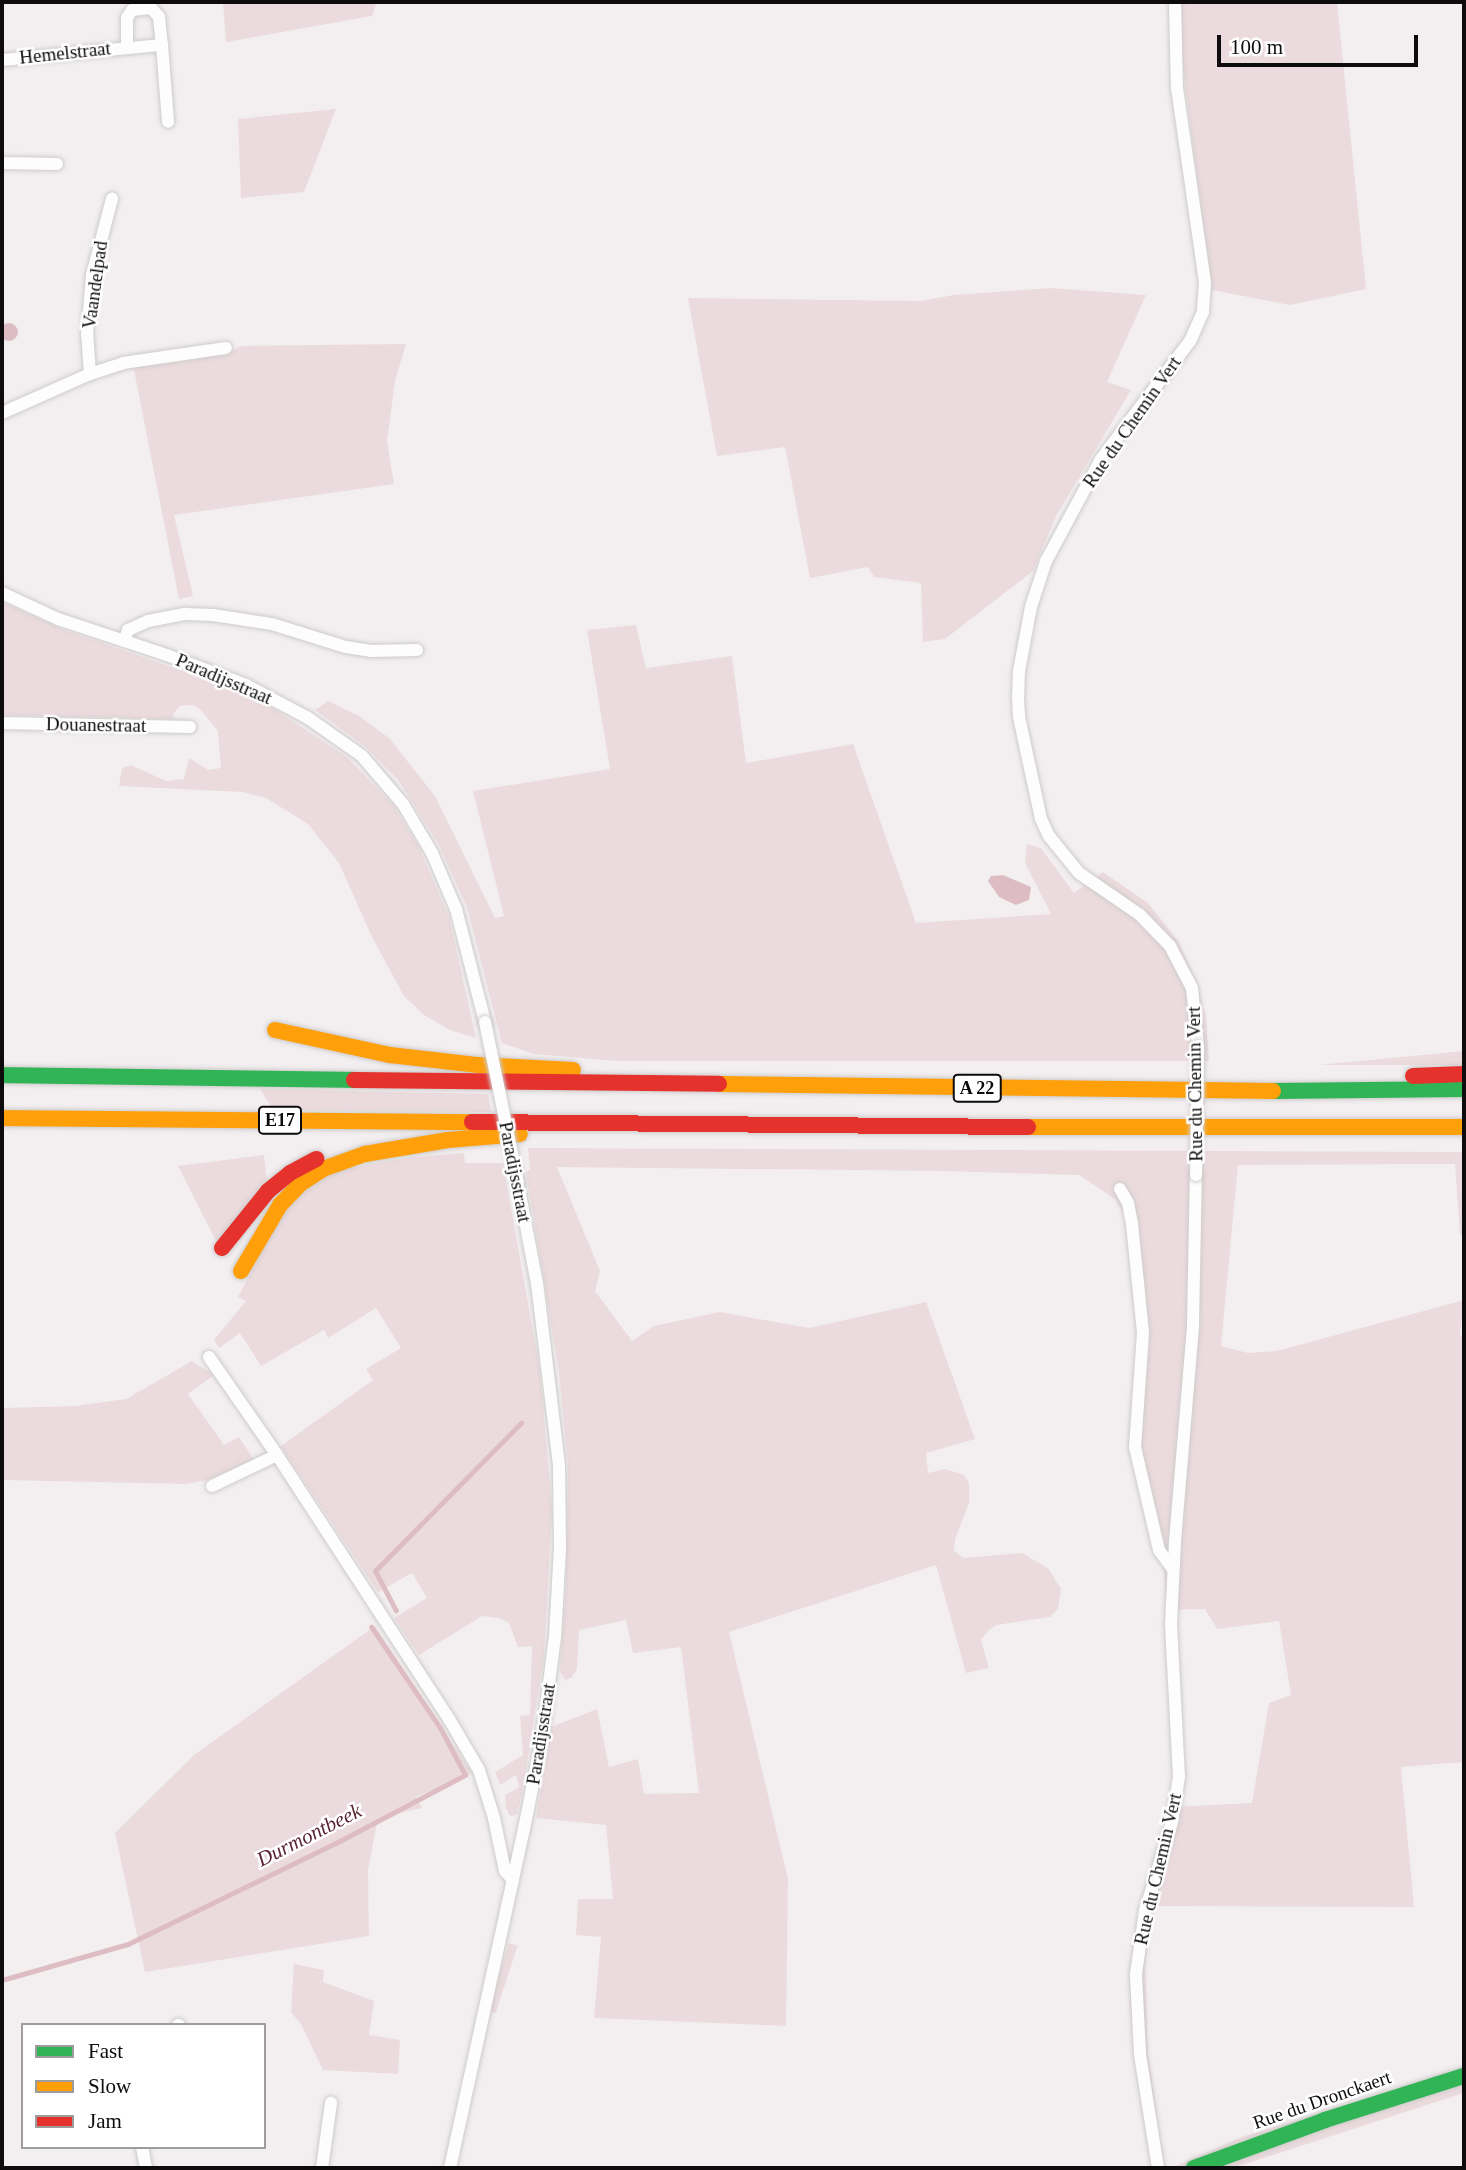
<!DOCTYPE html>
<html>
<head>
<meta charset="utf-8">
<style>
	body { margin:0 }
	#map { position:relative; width:1466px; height:2170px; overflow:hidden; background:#f3eff0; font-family:Georgia,serif }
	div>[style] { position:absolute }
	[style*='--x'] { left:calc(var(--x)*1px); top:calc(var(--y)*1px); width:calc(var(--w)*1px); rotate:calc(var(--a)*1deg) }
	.green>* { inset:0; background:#ecdbde; transform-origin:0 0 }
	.water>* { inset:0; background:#ddbdc3 }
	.round { border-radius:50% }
	.stream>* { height:4.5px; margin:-2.25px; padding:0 2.25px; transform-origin:2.25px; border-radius:2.25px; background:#ddbdc3 }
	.roads { filter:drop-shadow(0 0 2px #cecbcb) drop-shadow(0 0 2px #cecbcb) }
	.street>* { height:12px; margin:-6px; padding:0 6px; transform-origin:6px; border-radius:6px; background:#fdfdfd }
	.fast>* { height:16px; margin:-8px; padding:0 8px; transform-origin:8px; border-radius:8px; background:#30b455 }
	.slow>* { height:16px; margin:-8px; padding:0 8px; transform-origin:8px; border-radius:8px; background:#ff9f0a }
	.jam>* { height:16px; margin:-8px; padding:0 8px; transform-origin:8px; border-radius:8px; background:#e5322d }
	.bridges { filter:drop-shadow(0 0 2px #cecbcb) drop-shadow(0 0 2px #cecbcb) }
	.street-bridge>* { height:12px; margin:-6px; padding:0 6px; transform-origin:6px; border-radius:6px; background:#fdfdfd }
	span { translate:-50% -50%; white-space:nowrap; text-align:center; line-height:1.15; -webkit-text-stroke:5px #fff; paint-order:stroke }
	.shield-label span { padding:2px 5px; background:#fff; border:2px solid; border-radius:5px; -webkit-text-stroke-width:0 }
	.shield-label { font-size:18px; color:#0d0b0c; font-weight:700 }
	.street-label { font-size:19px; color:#0d0b0c }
	.water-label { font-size:21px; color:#5b2432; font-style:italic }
	.frame { position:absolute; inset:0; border:4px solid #0d0b0c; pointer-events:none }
	.legend { position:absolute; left:21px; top:2023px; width:245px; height:126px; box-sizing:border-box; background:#fff; border:2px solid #9e9d9e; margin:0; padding:9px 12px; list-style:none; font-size:21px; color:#0d0b0c }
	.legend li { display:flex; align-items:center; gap:14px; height:35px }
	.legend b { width:35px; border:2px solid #9e9d9e }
	.scale { position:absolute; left:1217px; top:35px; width:201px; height:32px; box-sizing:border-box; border:4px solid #0d0b0c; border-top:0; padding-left:9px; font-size:21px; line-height:24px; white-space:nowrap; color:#0d0b0c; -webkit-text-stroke:5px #fff; paint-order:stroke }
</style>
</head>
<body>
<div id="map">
	<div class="green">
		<i style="clip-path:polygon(223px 2px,377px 2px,372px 16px,226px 42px)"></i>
		<i style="clip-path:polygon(1182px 2px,1337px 2px,1366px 289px,1290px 305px,1212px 290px,1182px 61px)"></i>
		<i style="clip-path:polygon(336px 109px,304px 192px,241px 198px,238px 119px)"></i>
		<i style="clip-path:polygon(1050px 288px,1146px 295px,1107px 382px,1131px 390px,1056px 516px,1033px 571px,945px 639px,923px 642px,921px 583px,874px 577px,868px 567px,810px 578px,785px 447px,717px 456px,688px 298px,920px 301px,954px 295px)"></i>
		<i style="clip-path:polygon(406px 344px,395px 381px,387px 441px,394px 484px,174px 515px,193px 596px,179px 599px,133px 365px,229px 352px,241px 346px)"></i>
		<i style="clip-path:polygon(2px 602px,64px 630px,229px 687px,274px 709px,347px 757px,393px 805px,419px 847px,449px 917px,476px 1038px,450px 1030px,424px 1015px,404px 996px,372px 937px,339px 863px,308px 824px,266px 798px,243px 792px,119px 786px,122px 768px,131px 765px,166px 781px,184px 779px,189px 758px,208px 770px,221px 768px,218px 731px,200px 709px,193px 705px,180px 706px,173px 714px,174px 719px,2px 715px)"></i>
		<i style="clip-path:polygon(636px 625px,646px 668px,732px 656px,746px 763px,853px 744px,916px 923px,1051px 914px,1025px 863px,1027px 844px,1041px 848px,1074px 893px,1103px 872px,1148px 903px,1179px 942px,1197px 984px,1206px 1016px,1209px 1061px,617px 1061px,534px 1054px,502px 1043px,467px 907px,439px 845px,399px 781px,365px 746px,315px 710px,328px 701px,359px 716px,389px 738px,435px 796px,495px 918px,504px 916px,473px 791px,610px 769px,587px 630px)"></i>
		<i style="clip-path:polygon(1464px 1051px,1464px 1065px,1318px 1065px)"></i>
		<i style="clip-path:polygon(260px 1089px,488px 1094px,491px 1112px,273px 1110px)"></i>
		<i style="clip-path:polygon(528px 1148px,1464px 1152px,1464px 1235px,1460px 1235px,1455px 1164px,1238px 1165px,1221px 1346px,1248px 1353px,1277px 1351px,1464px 1300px,1460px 1335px,1464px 1340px,1464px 1762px,1401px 1767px,1414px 1907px,1154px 1906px,1145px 1964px,1148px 2053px,1157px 2114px,1145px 2118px,1130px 2005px,1131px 1972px,1141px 1904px,1171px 1807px,1252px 1803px,1269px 1703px,1291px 1695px,1279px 1621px,1217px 1629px,1205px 1609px,1167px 1610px,1161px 1535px,1140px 1450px,1149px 1340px,1144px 1277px,1133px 1275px,1126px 1218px,1115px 1199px,1079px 1175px,943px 1171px,557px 1167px,600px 1271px,595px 1291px,632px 1341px,654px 1326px,720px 1312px,809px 1328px,926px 1302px,975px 1439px,926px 1453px,928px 1473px,945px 1469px,964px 1475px,969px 1483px,969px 1503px,955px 1539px,954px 1551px,963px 1558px,1022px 1553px,1048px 1568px,1061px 1589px,1058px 1609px,1050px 1617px,996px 1625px,988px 1631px,981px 1640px,989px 1668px,966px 1673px,936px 1565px,729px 1632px,788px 1879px,786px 2026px,594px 2018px,601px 1937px,576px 1935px,578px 1899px,613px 1899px,606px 1825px,536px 1818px,551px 1727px,597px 1709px,609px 1767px,638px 1759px,644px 1794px,699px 1793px,681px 1647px,633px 1653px,626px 1620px,579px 1630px,577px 1669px,571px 1678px,565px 1680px,560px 1671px,566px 1586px,568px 1464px,559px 1372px,526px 1172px,530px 1170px)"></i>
		<i style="clip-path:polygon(464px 1153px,465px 1163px,503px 1163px,540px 1371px,552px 1510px,544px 1655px,523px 1789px,517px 1814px,513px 1816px,509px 1815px,506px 1808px,505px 1795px,519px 1787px,516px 1775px,500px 1785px,495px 1772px,523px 1755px,520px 1716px,530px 1715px,532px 1646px,518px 1647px,509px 1623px,499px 1618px,482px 1616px,419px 1655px,394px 1618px,427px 1598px,412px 1573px,378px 1592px,281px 1446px,373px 1380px,366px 1369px,401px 1348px,376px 1308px,328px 1338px,324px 1330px,261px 1366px,240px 1333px,219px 1348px,214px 1340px,246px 1301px,238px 1297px,282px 1213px,315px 1183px,339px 1170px,413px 1157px)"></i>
		<i style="clip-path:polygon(264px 1155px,267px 1182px,217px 1243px,178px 1166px)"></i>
		<i style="clip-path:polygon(192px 1361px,214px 1375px,188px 1394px,224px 1445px,239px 1437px,254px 1460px,208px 1480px,187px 1484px,2px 1480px,2px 1408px,75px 1406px,126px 1399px)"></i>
		<i style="clip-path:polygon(375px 1626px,472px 1773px,416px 1797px,422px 1808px,378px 1818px,368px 1870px,369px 1936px,145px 1972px,115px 1833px,194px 1755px)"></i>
		<i style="left:509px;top:1943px;width:9px;height:71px;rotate:18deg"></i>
		<i style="clip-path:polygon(294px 1964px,324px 1970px,323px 1982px,374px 2001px,369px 2035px,400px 2040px,398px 2074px,323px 2070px,301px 2024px,291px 2012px)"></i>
		<i style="clip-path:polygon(1464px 2067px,1464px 2093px,1233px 2168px,1171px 2168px,1242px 2137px)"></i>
	</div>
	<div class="water">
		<i class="round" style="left:0;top:323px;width:18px;height:18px"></i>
		<i style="clip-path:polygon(1003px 875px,1031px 887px,1029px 900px,1016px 905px,999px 897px,988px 881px,991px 876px)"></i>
	</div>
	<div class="stream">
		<i style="--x:396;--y:1611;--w:45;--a:-117.7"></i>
		<i style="--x:375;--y:1571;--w:208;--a:-45.4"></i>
		<i style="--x:2;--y:1980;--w:131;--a:-15.9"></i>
		<i style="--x:128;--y:1944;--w:231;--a:-25.9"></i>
		<i style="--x:336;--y:1843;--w:146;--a:-27.8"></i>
		<i style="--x:465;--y:1775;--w:53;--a:-118"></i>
		<i style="--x:440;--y:1728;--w:122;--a:-124.3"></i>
	</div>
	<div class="roads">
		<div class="street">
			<i style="--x:1175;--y:2;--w:86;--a:88.7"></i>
			<i style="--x:1177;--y:88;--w:196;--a:81.8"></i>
			<i style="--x:1205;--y:282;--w:30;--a:94"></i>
			<i style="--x:1203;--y:312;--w:32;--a:114"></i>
			<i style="--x:1190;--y:341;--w:148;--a:127"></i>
			<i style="--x:1101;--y:459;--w:116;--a:118.3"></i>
			<i style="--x:1046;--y:561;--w:48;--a:108.1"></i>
			<i style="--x:1031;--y:607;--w:65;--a:100.6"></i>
			<i style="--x:1019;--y:671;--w:26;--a:92"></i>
			<i style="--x:1018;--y:697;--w:20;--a:87"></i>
			<i style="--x:1019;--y:717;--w:104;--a:77.8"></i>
			<i style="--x:1041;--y:819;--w:19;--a:65"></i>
			<i style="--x:1049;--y:836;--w:48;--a:51"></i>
			<i style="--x:1079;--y:873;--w:74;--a:34.5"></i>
			<i style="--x:1140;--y:915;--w:43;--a:45.9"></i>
			<i style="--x:1170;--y:946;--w:47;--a:62.4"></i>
			<i style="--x:1192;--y:988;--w:58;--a:84.1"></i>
			<i style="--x:127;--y:47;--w:29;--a:-90"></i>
			<i style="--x:127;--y:18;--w:9;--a:-58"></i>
			<i style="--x:132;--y:10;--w:19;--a:-6"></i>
			<i style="--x:151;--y:8;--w:12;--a:48"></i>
			<i style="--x:159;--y:17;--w:28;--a:84"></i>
			<i style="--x:2;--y:60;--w:161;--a:-5.4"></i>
			<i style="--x:162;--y:45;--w:77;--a:85.5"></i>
			<i style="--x:2;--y:163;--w:55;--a:1"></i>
			<i style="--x:90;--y:374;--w:39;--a:-94"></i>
			<i style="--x:87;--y:335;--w:60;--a:-85.2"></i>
			<i style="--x:92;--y:275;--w:79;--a:-75.3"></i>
			<i style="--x:2;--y:413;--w:96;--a:-23.9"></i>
			<i style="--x:90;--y:374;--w:35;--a:-18"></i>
			<i style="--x:123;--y:363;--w:104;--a:-8.3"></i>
			<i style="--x:2;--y:593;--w:62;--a:24.9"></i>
			<i style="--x:58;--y:619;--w:115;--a:18.3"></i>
			<i style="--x:167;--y:655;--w:85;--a:20.8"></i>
			<i style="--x:246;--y:685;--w:70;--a:28"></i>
			<i style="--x:308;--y:718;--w:66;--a:35.1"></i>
			<i style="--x:362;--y:756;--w:63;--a:49.5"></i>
			<i style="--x:403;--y:804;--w:57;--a:59.4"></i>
			<i style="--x:432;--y:853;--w:61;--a:66.8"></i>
			<i style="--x:456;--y:909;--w:117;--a:75.6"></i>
			<i style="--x:124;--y:641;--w:12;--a:-70"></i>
			<i style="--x:128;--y:630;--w:22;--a:-24"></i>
			<i style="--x:148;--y:621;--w:38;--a:-11"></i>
			<i style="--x:185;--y:614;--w:28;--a:2"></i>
			<i style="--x:213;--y:615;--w:60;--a:8.7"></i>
			<i style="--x:272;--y:624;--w:77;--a:17.3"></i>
			<i style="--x:346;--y:647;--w:25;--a:9"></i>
			<i style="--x:371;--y:651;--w:46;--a:-1.2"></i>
			<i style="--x:2;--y:723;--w:188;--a:1.2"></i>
			<i style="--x:1120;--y:1189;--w:16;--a:60"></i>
			<i style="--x:1128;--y:1203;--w:21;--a:79"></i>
			<i style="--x:1132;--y:1224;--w:110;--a:84.2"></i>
			<i style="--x:1143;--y:1333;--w:114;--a:94"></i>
			<i style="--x:1135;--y:1447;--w:106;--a:76.9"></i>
			<i style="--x:1159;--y:1550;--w:24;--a:54"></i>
			<i style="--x:209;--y:1357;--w:119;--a:55.2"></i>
			<i style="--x:277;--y:1455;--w:315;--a:56.9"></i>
			<i style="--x:449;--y:1719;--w:59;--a:59.5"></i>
			<i style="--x:479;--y:1770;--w:50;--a:72.6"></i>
			<i style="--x:494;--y:1818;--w:54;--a:78.3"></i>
			<i style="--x:505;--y:1871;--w:12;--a:48"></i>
			<i style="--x:212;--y:1486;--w:72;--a:-25.5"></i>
			<i style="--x:178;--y:2025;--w:1;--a:0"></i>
			<i style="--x:142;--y:2147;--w:21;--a:79"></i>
			<i style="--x:322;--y:2168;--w:66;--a:-82.1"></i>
			<i style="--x:450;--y:2168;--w:347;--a:-77.7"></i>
			<i style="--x:524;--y:1829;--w:93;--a:-78.8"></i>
			<i style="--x:542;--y:1738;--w:102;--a:-82.7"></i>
			<i style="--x:555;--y:1637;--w:89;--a:-86.8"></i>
			<i style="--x:560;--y:1548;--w:83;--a:-90.7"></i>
			<i style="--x:559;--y:1465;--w:182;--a:-96.9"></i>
			<i style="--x:537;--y:1284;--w:103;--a:-100.7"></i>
			<i style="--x:1158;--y:2168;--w:115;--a:-99"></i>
			<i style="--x:1140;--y:2054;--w:80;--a:-92.9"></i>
			<i style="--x:1136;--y:1974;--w:64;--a:-81.9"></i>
			<i style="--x:1145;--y:1911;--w:93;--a:-73.1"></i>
			<i style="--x:1172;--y:1822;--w:46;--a:-81.2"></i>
			<i style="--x:1179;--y:1777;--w:153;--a:-93"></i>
			<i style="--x:1171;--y:1624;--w:83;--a:-87.2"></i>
			<i style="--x:1175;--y:1541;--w:217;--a:-85.2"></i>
			<i style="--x:1193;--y:1325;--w:150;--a:-88.9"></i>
		</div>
		<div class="fast">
			<i style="--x:2;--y:1075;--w:352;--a:0.8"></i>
			<i style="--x:1273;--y:1091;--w:191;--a:-0.6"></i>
			<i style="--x:1194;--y:2168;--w:140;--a:-20.1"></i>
			<i style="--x:1325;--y:2120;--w:146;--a:-17.6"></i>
		</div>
		<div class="slow">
			<i style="--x:275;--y:1030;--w:118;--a:12.3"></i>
			<i style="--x:390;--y:1055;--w:89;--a:6.5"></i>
			<i style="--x:478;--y:1065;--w:95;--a:3"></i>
			<i style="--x:719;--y:1084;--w:554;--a:0.72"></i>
			<i style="--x:2;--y:1118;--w:470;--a:0.5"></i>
			<i style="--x:1028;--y:1127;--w:436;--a:0"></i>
			<i style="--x:241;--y:1271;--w:77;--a:-59.4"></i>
			<i style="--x:280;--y:1205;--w:29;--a:-46"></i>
			<i style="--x:300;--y:1184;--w:27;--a:-33"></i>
			<i style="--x:323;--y:1169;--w:45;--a:-19.7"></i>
			<i style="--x:365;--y:1154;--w:84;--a:-9.6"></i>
			<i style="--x:448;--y:1140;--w:72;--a:-4.8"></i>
		</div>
		<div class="jam">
			<i style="--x:1413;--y:1076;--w:51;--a:-2.2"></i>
			<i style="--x:354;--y:1080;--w:365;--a:0.6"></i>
			<i style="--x:472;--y:1122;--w:556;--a:0.52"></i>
			<i style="--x:222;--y:1248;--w:73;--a:-51.1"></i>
			<i style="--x:268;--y:1191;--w:28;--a:-39"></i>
			<i style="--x:290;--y:1173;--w:30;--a:-28"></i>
		</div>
	</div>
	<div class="bridges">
		<div class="street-bridge">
			<i style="--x:485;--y:1022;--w:164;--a:78.4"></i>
			<i style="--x:1196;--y:1175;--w:129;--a:-89.1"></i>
		</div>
	</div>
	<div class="shield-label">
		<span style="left:977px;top:1088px">A 22</span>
		<span style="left:280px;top:1120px">E17</span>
	</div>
	<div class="street-label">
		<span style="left:65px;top:53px;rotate:-6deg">Hemelstraat</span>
		<span style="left:95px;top:285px;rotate:-82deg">Vaandelpad</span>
		<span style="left:1132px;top:422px;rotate:-55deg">Rue du Chemin Vert</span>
		<span style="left:224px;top:679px;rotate:23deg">Paradijsstraat</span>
		<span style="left:96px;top:725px;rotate:1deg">Douanestraat</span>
		<span style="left:1195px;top:1084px;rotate:-91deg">Rue du Chemin Vert</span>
		<span style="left:515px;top:1172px;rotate:79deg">Paradijsstraat</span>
		<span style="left:541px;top:1734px;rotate:-81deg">Paradijsstraat</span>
		<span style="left:1158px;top:1869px;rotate:-77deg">Rue du Chemin Vert</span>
		<span style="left:1322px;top:2100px;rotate:-19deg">Rue du Dronckaert</span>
	</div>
	<div class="water-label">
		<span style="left:309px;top:1835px;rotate:-27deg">Durmontbeek</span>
	</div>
	<div class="frame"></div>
	<ul class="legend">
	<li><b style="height:9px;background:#30b455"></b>Fast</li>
	<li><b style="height:9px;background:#ff9f0a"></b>Slow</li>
	<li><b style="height:9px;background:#e5322d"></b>Jam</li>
	</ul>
	<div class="scale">100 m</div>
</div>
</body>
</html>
